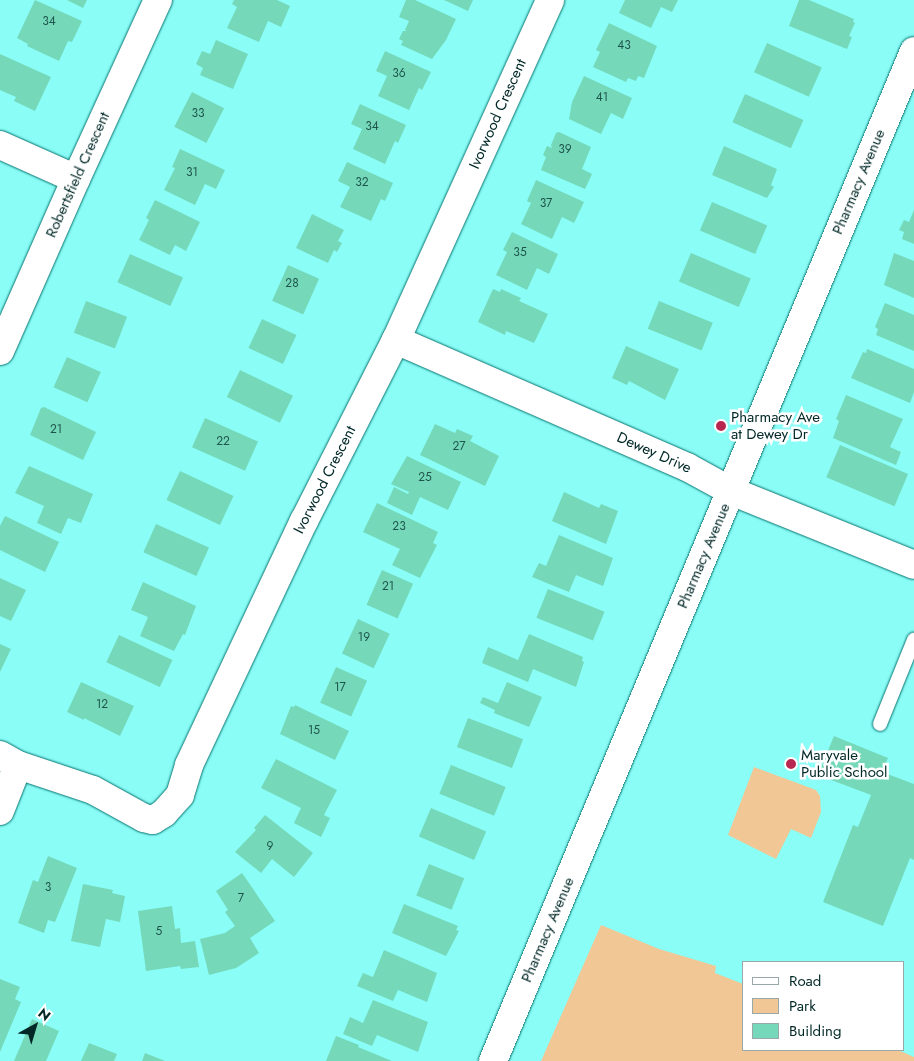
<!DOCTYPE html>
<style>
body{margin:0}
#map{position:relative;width:914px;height:1061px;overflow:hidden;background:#8afdf7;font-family:Jost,sans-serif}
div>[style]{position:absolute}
.green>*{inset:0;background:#f1c796}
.building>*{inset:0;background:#75d9b9;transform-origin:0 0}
.roads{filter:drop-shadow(0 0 1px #08736f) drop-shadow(0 0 1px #08736f)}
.lane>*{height:14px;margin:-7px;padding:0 7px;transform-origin:7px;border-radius:7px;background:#fff}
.street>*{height:28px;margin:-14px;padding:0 14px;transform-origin:14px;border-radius:14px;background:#fff}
.secondary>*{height:28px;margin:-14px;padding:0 14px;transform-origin:14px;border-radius:14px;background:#fff}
.dots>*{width:14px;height:14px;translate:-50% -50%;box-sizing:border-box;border:2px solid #fff;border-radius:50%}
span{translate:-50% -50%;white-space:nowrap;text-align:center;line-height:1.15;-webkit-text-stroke:5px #fff;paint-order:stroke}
.number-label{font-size:12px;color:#1e544c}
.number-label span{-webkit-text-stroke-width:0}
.street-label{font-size:15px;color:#012827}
.poi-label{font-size:15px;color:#012827}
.left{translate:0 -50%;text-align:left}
.legend{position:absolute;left:742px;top:961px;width:162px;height:90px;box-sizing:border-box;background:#fff;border:1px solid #99a9a9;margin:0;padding:6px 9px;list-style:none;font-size:15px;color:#012827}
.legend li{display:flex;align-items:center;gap:10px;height:25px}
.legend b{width:25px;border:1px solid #99a9a9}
.north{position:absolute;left:10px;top:1001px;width:50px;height:50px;-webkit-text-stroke:4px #fff;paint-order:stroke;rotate:39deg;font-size:14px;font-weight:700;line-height:20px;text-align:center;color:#012827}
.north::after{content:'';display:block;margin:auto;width:18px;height:22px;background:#012827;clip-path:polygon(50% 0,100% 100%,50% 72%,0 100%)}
</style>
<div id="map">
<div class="green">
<i style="clip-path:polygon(754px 767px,816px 790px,820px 796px,821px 812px,811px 838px,791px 829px,776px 859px,728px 835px)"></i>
<i style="clip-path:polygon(601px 925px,659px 949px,716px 966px,715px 973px,743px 984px,743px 1050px,898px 1050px,914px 1057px,914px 1061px,541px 1061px)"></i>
</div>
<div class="building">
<i style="clip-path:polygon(35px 0,82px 21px,72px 42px,68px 41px,59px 61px,27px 46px,28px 44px,17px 38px)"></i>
<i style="clip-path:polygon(67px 0,87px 0,83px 8px)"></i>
<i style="clip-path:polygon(234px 0,277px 0,290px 6px,281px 27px,268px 21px,259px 42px,227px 28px,237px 7px,232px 4px)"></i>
<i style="clip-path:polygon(406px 0,415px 0,456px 19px,446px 40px,432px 59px,401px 45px,403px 41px,399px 39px,403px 31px,407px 31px,405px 30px,409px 21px,399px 17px)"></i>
<i style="clip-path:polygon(444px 0,473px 0,468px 11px)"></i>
<i style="clip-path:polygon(625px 0,678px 0,672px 12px,661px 7px,651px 28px,619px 13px)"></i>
<i style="clip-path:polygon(799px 0,809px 0,854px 19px,853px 22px,855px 23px,849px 36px,852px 37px,847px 49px,789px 26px)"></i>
<i style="clip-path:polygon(609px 23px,657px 46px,644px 78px,638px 76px,636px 81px,628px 78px,626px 82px,593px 67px,600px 52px,596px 50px)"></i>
<i style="clip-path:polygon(216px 40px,248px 54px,233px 89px,200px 75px,203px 68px,196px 64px,202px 51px,210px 54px)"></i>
<i style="left:767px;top:43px;width:60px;height:32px;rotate:24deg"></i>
<i style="clip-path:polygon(385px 51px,431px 72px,422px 90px,419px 88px,409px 110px,378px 96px,387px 76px,376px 71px)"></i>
<i style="clip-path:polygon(0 54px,51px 77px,35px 111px,14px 101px,16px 97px,0 90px)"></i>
<i style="clip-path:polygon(584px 76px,632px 98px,623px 119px,611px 113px,601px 134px,569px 119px,572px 102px)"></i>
<i style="left:192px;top:92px;width:36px;height:39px;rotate:27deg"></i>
<i style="left:745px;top:94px;width:64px;height:31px;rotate:24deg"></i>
<i style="clip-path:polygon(360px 104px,406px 125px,398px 143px,395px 141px,385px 164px,353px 149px,362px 129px,351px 124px)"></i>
<i style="clip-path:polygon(559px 132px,591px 147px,582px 169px,592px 174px,585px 189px,541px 170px,546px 157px,543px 155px,547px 146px,552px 148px,551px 145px,556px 133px)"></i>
<i style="clip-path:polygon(724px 146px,777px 169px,771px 185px,774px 187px,767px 198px,712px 175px)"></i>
<i style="clip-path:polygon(180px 149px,225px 170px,216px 189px,205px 184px,195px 205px,164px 190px,175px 168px,172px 167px)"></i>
<i style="clip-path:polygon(347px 162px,393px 183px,385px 201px,381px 199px,371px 221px,340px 207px,350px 187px,338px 181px)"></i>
<i style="clip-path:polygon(536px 180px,584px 202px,574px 223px,562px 217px,552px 239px,521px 224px,531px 203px,527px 201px)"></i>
<i style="clip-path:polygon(155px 200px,200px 222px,186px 251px,175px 245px,170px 255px,139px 240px,149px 220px,146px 218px)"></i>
<i style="left:712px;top:202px;width:60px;height:31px;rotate:23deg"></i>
<i style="clip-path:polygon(914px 210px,914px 244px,902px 239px,904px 232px,899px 230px,904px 220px,909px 222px)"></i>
<i style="clip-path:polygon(312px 214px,344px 230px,338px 241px,342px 243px,337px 252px,334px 250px,328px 263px,296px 248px)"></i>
<i style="clip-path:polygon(512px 232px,558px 254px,549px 274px,537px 268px,527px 290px,496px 275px,507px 252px,503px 250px)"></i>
<i style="left:691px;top:253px;width:65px;height:31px;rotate:23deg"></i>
<i style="clip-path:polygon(894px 253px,914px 261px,914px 298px,884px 285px)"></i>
<i style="left:130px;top:254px;width:58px;height:31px;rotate:24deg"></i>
<i style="left:288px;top:265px;width:34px;height:39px;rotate:24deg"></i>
<i style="clip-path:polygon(493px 289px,500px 292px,501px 289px,521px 298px,519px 301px,548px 314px,534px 343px,506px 331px,505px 335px,478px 322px)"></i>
<i style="left:86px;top:301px;width:44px;height:34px;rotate:21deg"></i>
<i style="left:659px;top:301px;width:58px;height:30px;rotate:22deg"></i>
<i style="clip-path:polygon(885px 303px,914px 315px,914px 351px,876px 335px,878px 329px,875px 327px)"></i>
<i style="left:262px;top:319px;width:38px;height:32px;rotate:25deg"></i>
<i style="clip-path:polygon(626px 346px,679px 369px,665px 400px,629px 381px,627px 385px,612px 378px)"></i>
<i style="clip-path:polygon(867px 349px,914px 369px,914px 392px,910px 403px,851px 378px,863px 352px,866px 353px)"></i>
<i style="left:67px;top:357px;width:37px;height:33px;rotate:24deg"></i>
<i style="left:240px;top:370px;width:59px;height:30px;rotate:26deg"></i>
<i style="clip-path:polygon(846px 395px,903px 419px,890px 447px,901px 452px,896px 465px,833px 438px,839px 421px,836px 419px)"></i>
<i style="clip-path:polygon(44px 407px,96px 432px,83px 460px,30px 435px,41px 408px)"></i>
<i style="left:205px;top:418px;width:58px;height:32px;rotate:24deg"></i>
<i style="clip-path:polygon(435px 424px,455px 433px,457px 429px,473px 436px,470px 441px,499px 456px,485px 486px,420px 455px)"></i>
<i style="left:840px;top:445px;width:74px;height:35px;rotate:23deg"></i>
<i style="clip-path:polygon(407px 456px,461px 482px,448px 510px,420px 497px,412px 515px,387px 503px,394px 487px,408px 494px,409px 492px,391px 484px)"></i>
<i style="clip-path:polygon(29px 466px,93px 494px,81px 523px,68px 518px,61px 534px,37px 523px,44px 506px,15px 493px)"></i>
<i style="left:180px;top:471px;width:59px;height:32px;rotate:25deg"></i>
<i style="clip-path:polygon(564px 492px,599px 508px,601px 504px,618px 511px,606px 544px,552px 521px)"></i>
<i style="clip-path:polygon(377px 503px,438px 532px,433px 543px,437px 545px,420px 578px,392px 565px,400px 549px,363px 532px)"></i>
<i style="clip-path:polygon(5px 516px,59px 542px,45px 572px,0 550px,0 526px)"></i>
<i style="left:156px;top:524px;width:58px;height:31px;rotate:24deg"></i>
<i style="clip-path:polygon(559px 535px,613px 558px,603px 586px,576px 575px,569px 592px,532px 577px,539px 563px,546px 566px)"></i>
<i style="left:382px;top:570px;width:34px;height:38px;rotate:24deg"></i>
<i style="clip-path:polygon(0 578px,26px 590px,11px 621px,0 616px)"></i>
<i style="clip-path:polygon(143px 582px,196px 606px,185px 635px,183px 634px,174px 651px,140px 636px,148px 617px,131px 610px)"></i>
<i style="left:548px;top:589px;width:61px;height:31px;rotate:22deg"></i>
<i style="left:358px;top:619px;width:35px;height:38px;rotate:25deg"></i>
<i style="clip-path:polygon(529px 634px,583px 657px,582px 661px,584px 662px,576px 687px,533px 669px,528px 682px,482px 663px,488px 647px,518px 660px)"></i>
<i style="left:119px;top:635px;width:59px;height:30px;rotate:25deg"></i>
<i style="clip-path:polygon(0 644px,11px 649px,0 672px)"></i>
<i style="left:336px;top:667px;width:34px;height:39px;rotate:24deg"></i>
<i style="clip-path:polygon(81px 682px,134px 706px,120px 736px,84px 718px,84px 720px,67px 712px)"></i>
<i style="clip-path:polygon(507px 682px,542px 697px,529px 727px,494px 713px,495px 710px,480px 703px,483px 697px,498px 703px)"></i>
<i style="clip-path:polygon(295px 705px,349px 731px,335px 760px,280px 734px,291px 706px,294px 707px)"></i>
<i style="left:468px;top:718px;width:59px;height:31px;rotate:21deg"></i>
<i style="clip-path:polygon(834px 736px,888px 758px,882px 772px,914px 784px,914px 860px,910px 858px,883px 926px,823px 902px,853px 825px,858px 827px,871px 795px,818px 775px)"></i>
<i style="clip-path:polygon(276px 759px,337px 790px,324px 815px,330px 818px,321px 837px,294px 823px,301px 808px,261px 788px)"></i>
<i style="left:451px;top:765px;width:59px;height:31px;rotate:22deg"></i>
<i style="left:431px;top:808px;width:60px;height:31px;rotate:23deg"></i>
<i style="clip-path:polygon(265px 815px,313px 853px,294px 877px,272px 859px,261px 873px,235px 852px,256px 830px,254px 828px)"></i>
<i style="clip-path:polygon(48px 856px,77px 868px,55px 922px,48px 920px,44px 933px,18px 923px,33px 880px,38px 882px)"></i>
<i style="left:429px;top:864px;width:38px;height:34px;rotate:22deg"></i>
<i style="clip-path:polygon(242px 873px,275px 921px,250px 938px,259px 953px,236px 968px,209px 975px,200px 939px,225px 933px,235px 926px,225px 912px,228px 910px,216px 891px)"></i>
<i style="clip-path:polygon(83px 884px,113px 890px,112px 893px,125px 896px,120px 922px,106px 919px,100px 947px,71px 941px)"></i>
<i style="clip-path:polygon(404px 904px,458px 926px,456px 930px,459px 931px,446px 956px,392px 933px)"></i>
<i style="clip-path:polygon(172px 906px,175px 929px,180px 928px,181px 943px,195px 941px,199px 967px,181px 969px,180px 966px,146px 971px,138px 911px)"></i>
<i style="clip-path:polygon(384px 950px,437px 973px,427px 1002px,398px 990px,393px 1001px,357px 986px,363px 973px,373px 977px)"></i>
<i style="clip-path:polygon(0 979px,20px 987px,15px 999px,21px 1002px,0 1052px)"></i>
<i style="clip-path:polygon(373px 1000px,428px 1022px,418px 1052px,377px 1035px,372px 1046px,343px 1034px,350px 1017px,363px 1023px)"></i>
<i style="clip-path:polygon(32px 1019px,59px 1031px,46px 1061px,14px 1061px)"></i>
<i style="clip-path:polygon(336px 1036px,359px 1045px,358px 1047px,392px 1061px,326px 1061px)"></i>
<i style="clip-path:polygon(89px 1043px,117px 1054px,114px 1061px,81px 1061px)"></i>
<i style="clip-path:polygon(145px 1053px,165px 1061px,142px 1061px)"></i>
</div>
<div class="roads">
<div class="lane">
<i style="left:880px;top:724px;width:91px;rotate:-68deg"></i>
</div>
<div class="street">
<i style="left:0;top:145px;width:83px;rotate:24.1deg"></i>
<i style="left:396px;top:340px;width:318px;rotate:23.6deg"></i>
<i style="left:687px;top:467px;width:50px;rotate:28.6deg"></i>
<i style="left:0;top:351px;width:188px;rotate:-66.2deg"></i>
<i style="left:76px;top:179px;width:197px;rotate:-65.4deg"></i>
<i style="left:0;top:755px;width:21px;rotate:29deg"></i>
<i style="left:18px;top:765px;width:79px;rotate:18.4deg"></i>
<i style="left:93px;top:790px;width:58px;rotate:28.8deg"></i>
<i style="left:144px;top:818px;width:9px;rotate:13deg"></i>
<i style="left:153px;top:820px;width:13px;rotate:-32deg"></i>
<i style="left:164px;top:813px;width:24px;rotate:-48deg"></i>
<i style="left:180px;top:795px;width:31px;rotate:-73deg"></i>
<i style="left:189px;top:765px;width:270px;rotate:-64.8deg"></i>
<i style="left:304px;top:521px;width:203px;rotate:-63.1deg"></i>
<i style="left:396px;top:340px;width:373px;rotate:-65.6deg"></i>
<i style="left:0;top:811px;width:49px;rotate:-68.6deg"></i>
</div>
<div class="secondary">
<i style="left:731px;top:491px;width:197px;rotate:22deg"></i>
<i style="left:493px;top:1061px;width:1094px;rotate:-67.37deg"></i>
</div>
</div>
<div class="dots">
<i style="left:721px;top:426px;background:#b8274f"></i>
<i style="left:791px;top:764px;background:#b8274f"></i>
</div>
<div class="number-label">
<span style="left:49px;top:22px">34</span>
<span style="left:624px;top:46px">43</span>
<span style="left:399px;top:74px">36</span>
<span style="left:602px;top:98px">41</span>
<span style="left:198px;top:114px">33</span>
<span style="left:372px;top:127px">34</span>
<span style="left:565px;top:150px">39</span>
<span style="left:192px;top:173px">31</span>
<span style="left:362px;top:183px">32</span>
<span style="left:546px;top:204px">37</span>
<span style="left:520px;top:253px">35</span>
<span style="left:292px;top:284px">28</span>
<span style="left:56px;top:430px">21</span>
<span style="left:223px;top:442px">22</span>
<span style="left:459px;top:447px">27</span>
<span style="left:425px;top:478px">25</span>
<span style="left:399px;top:527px">23</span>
<span style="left:388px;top:587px">21</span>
<span style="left:364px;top:638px">19</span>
<span style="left:340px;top:688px">17</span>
<span style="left:102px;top:705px">12</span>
<span style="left:314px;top:731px">15</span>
<span style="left:270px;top:847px">9</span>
<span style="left:48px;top:888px">3</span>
<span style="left:241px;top:899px">7</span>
<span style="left:159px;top:932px">5</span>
</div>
<div class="street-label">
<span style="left:498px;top:114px;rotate:-66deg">Ivorwood Crescent</span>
<span style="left:78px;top:175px;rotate:-66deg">Robertsfield Crescent</span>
<span style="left:859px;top:182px;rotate:-67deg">Pharmacy Avenue</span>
<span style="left:654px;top:453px;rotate:24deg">Dewey Drive</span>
<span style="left:325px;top:480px;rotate:-63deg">Ivorwood Crescent</span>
<span style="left:704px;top:556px;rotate:-67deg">Pharmacy Avenue</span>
<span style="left:548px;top:930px;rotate:-67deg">Pharmacy Avenue</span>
</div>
<div class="poi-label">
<span class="left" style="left:731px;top:426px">Pharmacy Ave<br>at Dewey Dr</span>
<span class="left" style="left:801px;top:764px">Maryvale<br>Public School</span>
</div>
<ul class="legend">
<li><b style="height:6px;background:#fff"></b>Road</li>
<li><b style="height:14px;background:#f1c796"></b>Park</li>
<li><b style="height:14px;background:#75d9b9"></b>Building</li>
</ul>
<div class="north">N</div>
</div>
